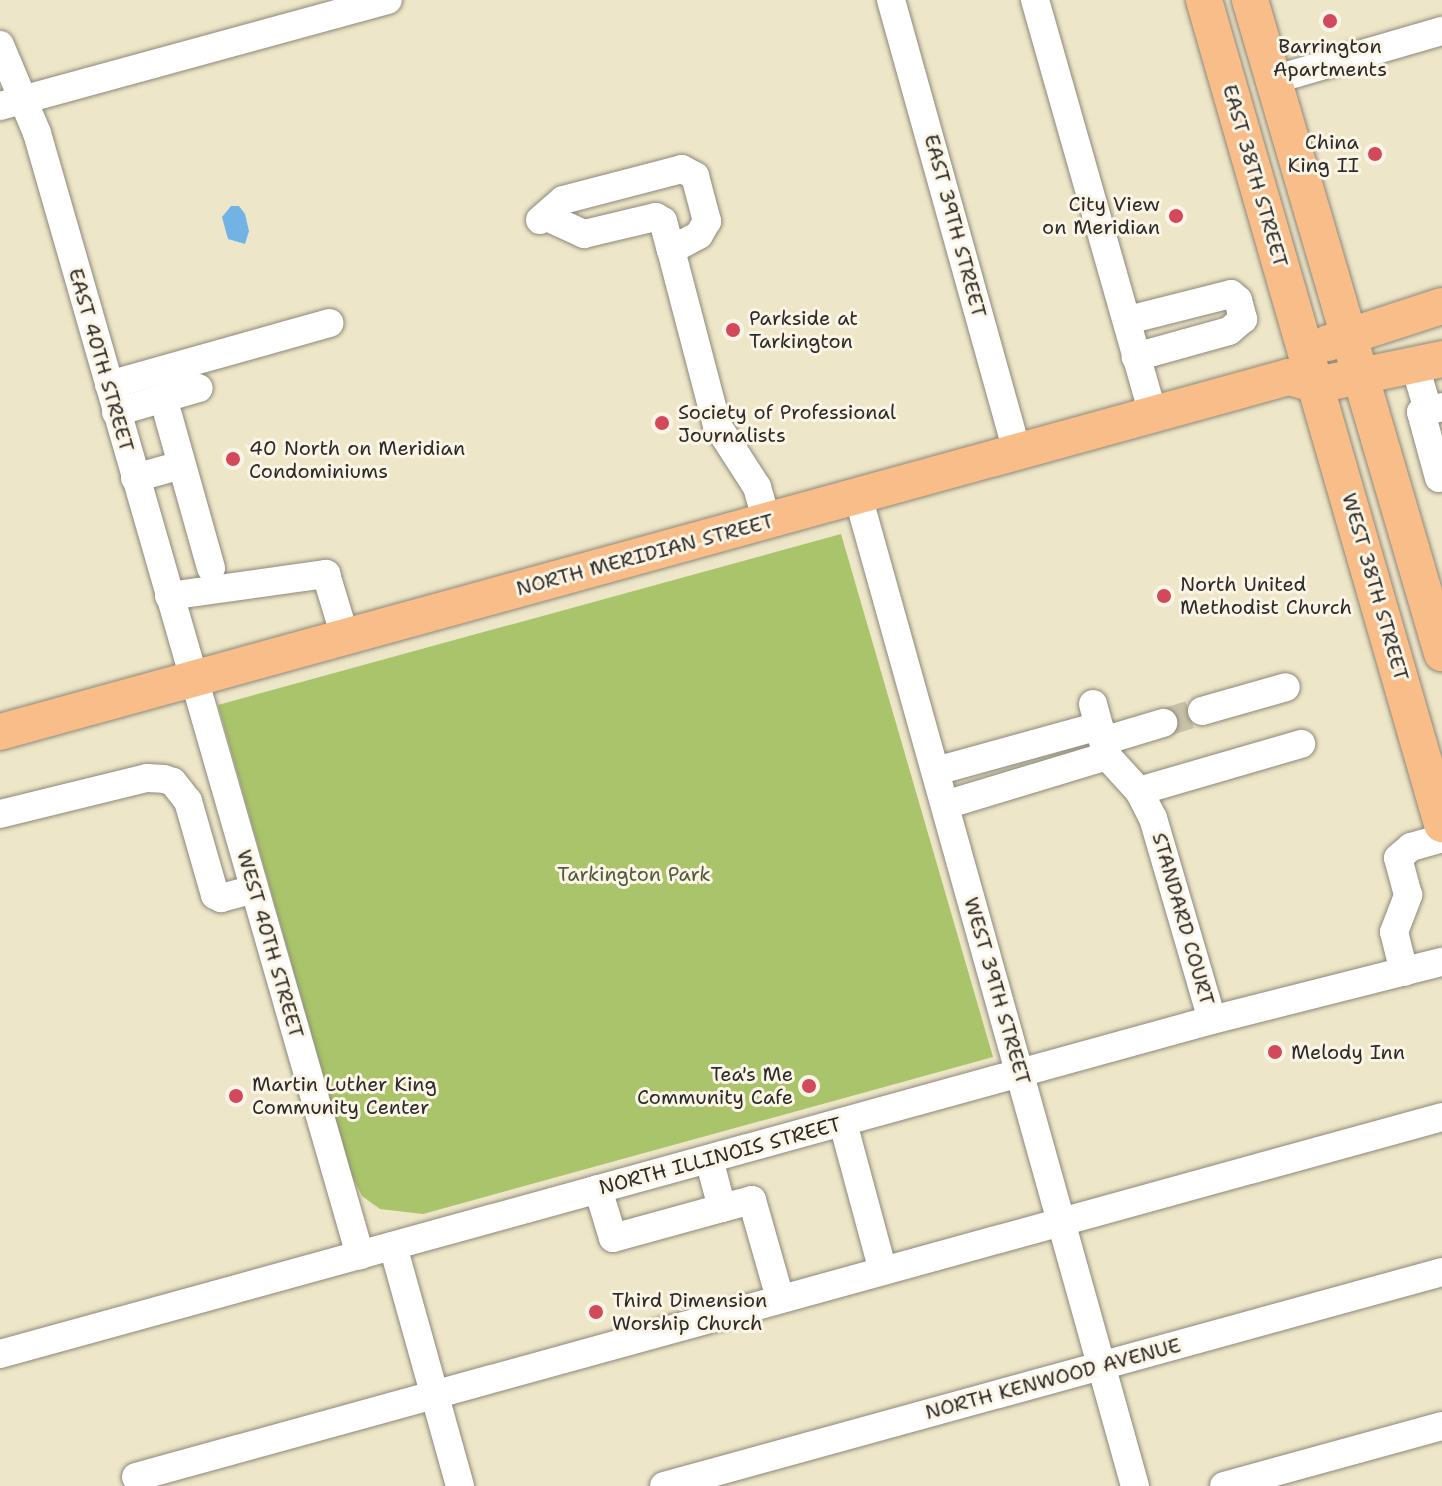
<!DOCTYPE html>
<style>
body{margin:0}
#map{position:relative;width:1442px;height:1486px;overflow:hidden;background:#eee6c8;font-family:"Shantell Sans",sans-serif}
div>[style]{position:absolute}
.green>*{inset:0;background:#a9c46a}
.water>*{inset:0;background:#72b3e6}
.minor-tunnel>*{height:28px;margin-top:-14px;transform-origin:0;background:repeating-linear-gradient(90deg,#c7c1a9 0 28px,transparent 0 42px)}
.roads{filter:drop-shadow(0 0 2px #8c887a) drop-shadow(0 0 2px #8c887a)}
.minor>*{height:28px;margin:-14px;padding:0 14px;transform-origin:14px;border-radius:14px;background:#fff}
.major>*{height:36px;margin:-18px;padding:0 18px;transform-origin:18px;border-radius:18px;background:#f8bd89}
.dots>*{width:22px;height:22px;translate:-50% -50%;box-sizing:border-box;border:4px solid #fcf5e5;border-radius:50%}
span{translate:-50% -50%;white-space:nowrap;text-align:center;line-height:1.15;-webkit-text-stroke:6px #fcf5e5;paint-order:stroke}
.poi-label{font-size:20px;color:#2b2b2b}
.right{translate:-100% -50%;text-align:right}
.left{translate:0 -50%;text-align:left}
.street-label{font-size:20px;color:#2b2b2b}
.park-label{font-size:20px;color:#51593e}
</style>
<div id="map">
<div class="green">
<i style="clip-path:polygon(841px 534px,993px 1057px,423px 1214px,380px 1209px,362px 1196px,352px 1176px,218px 705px)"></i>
</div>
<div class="water">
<i style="clip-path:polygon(231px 206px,239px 206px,245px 214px,249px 231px,245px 244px,228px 239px,222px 217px)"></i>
</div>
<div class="minor-tunnel">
<i style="left:1163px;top:723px;width:41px;rotate:-17.1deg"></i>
</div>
<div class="roads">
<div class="minor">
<i style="left:891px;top:0;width:469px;rotate:74.4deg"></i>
<i style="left:1035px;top:0;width:431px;rotate:74.1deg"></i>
<i style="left:0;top:45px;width:95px;rotate:67.2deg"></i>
<i style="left:37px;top:133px;width:1168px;rotate:73.94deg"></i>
<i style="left:1273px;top:80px;width:176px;rotate:-16.2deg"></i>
<i style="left:0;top:106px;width:402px;rotate:-15.3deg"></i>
<i style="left:547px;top:217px;width:41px;rotate:24.7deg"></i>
<i style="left:584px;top:234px;width:74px;rotate:-13.3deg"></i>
<i style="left:656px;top:217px;width:8px;rotate:30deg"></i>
<i style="left:663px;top:221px;width:30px;rotate:75deg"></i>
<i style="left:540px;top:220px;width:30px;rotate:-41deg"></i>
<i style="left:563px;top:200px;width:123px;rotate:-14.6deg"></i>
<i style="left:682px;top:169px;width:15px;rotate:28deg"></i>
<i style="left:695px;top:176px;width:47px;rotate:75.1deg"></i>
<i style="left:707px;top:221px;width:16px;rotate:120deg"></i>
<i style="left:699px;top:235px;width:32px;rotate:152deg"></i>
<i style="left:671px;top:250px;width:181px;rotate:75.3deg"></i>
<i style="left:717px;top:425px;width:74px;rotate:57.2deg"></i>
<i style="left:757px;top:487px;width:35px;rotate:74deg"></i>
<i style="left:1136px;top:318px;width:98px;rotate:-14.2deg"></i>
<i style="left:1231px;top:294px;width:9px;rotate:41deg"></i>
<i style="left:1238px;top:300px;width:20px;rotate:75deg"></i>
<i style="left:1243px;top:319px;width:18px;rotate:139deg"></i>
<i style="left:1229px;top:331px;width:97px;rotate:164.4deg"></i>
<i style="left:1415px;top:366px;width:46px;rotate:73.5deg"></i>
<i style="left:109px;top:385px;width:229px;rotate:-15.7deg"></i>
<i style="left:116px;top:412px;width:86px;rotate:-16.1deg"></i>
<i style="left:168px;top:415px;width:159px;rotate:74.3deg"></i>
<i style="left:135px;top:478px;width:48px;rotate:-15.8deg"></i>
<i style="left:1439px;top:478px;width:68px;rotate:-105.3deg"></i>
<i style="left:1421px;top:412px;width:22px;rotate:-13deg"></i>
<i style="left:858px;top:496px;width:1028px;rotate:74.37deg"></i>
<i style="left:169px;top:596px;width:159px;rotate:-8deg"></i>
<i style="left:326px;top:574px;width:66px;rotate:73.2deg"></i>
<i style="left:1093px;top:704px;width:54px;rotate:74.9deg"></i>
<i style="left:1107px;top:756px;width:47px;rotate:47.6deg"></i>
<i style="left:1139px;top:791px;width:30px;rotate:63deg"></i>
<i style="left:1153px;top:818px;width:210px;rotate:73.7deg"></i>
<i style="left:1202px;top:711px;width:87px;rotate:-15.9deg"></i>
<i style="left:1103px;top:741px;width:63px;rotate:-16.7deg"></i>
<i style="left:936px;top:771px;width:169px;rotate:-15.4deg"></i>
<i style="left:1139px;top:791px;width:169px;rotate:-16.2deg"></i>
<i style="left:945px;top:805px;width:169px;rotate:-16.8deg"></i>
<i style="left:0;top:814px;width:151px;rotate:-13.8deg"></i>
<i style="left:147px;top:778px;width:17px;rotate:3deg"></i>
<i style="left:164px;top:779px;width:9px;rotate:18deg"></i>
<i style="left:173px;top:782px;width:24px;rotate:52deg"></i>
<i style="left:188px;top:801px;width:98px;rotate:74deg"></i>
<i style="left:215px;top:895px;width:7px;rotate:27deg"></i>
<i style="left:221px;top:898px;width:34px;rotate:-15deg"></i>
<i style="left:1404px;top:972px;width:41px;rotate:-104deg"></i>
<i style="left:1394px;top:932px;width:40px;rotate:-69deg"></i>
<i style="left:1408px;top:895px;width:38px;rotate:-105deg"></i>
<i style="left:1398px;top:858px;width:17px;rotate:-40deg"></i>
<i style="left:1411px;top:847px;width:32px;rotate:-16deg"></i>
<i style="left:843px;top:1123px;width:153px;rotate:74.9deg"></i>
<i style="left:598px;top:1189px;width:51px;rotate:73deg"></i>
<i style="left:613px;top:1238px;width:113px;rotate:-15.4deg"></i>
<i style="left:722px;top:1208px;width:51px;rotate:-104.9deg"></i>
<i style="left:722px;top:1208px;width:31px;rotate:-15deg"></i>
<i style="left:752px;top:1200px;width:91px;rotate:74.1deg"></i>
<i style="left:393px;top:1246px;width:249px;rotate:74.4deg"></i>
<i style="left:0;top:1354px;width:1257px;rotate:-15.41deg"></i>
<i style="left:1212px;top:1020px;width:237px;rotate:-14.2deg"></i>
<i style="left:136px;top:1477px;width:1355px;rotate:-15.41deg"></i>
<i style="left:664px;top:1486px;width:807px;rotate:-15.38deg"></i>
<i style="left:1224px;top:1486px;width:226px;rotate:-15.4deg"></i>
</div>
<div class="major">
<i style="left:1204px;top:0;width:858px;rotate:73.89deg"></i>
<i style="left:1250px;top:0;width:681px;rotate:73.62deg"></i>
<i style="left:1328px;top:343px;width:120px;rotate:-18deg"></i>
<i style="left:0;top:732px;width:1337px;rotate:-15.4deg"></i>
<i style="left:1289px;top:377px;width:29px;rotate:16deg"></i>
<i style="left:1317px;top:385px;width:128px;rotate:-11.7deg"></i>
</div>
</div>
<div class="dots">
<i style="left:1330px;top:21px;background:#d1495b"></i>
<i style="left:1375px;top:154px;background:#d1495b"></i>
<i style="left:1176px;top:216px;background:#d1495b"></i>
<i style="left:733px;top:330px;background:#d1495b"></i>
<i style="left:662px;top:423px;background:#d1495b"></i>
<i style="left:233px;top:459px;background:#d1495b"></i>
<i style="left:1164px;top:596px;background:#d1495b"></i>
<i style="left:1275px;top:1052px;background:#d1495b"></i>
<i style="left:809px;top:1086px;background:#d1495b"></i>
<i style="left:236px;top:1096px;background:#d1495b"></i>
<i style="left:596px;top:1312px;background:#d1495b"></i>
</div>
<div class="poi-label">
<span style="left:1330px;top:58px">Barrington<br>Apartments</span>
<span class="right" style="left:1359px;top:154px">China<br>King II</span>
<span class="right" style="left:1160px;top:216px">City View<br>on Meridian</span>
<span class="left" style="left:749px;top:330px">Parkside at<br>Tarkington</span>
<span class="left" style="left:678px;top:424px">Society of Professional<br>Journalists</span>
<span class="left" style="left:249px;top:460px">40 North on Meridian<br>Condominiums</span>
<span class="left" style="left:1180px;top:596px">North United<br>Methodist Church</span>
<span class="left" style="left:1291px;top:1052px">Melody Inn</span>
<span class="right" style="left:793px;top:1086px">Tea's Me<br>Community Cafe</span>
<span class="left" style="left:252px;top:1096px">Martin Luther King<br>Community Center</span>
<span class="left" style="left:612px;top:1312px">Third Dimension<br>Worship Church</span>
</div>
<div class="street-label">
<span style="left:1255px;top:176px;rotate:74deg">EAST 38TH STREET</span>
<span style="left:955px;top:226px;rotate:75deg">EAST 39TH STREET</span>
<span style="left:101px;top:360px;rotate:74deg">EAST 40TH STREET</span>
<span style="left:645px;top:555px;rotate:-15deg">NORTH MERIDIAN STREET</span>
<span style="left:1375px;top:587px;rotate:74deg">WEST 38TH STREET</span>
<span style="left:1183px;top:919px;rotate:74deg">STANDARD COURT</span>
<span style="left:270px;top:944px;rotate:74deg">WEST 40TH STREET</span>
<span style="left:997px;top:991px;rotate:74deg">WEST 39TH STREET</span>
<span style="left:720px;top:1156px;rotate:-15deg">NORTH ILLINOIS STREET</span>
<span style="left:1053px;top:1379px;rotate:-15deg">NORTH KENWOOD AVENUE</span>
</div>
<div class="park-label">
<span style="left:634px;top:874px">Tarkington Park</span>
</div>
</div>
